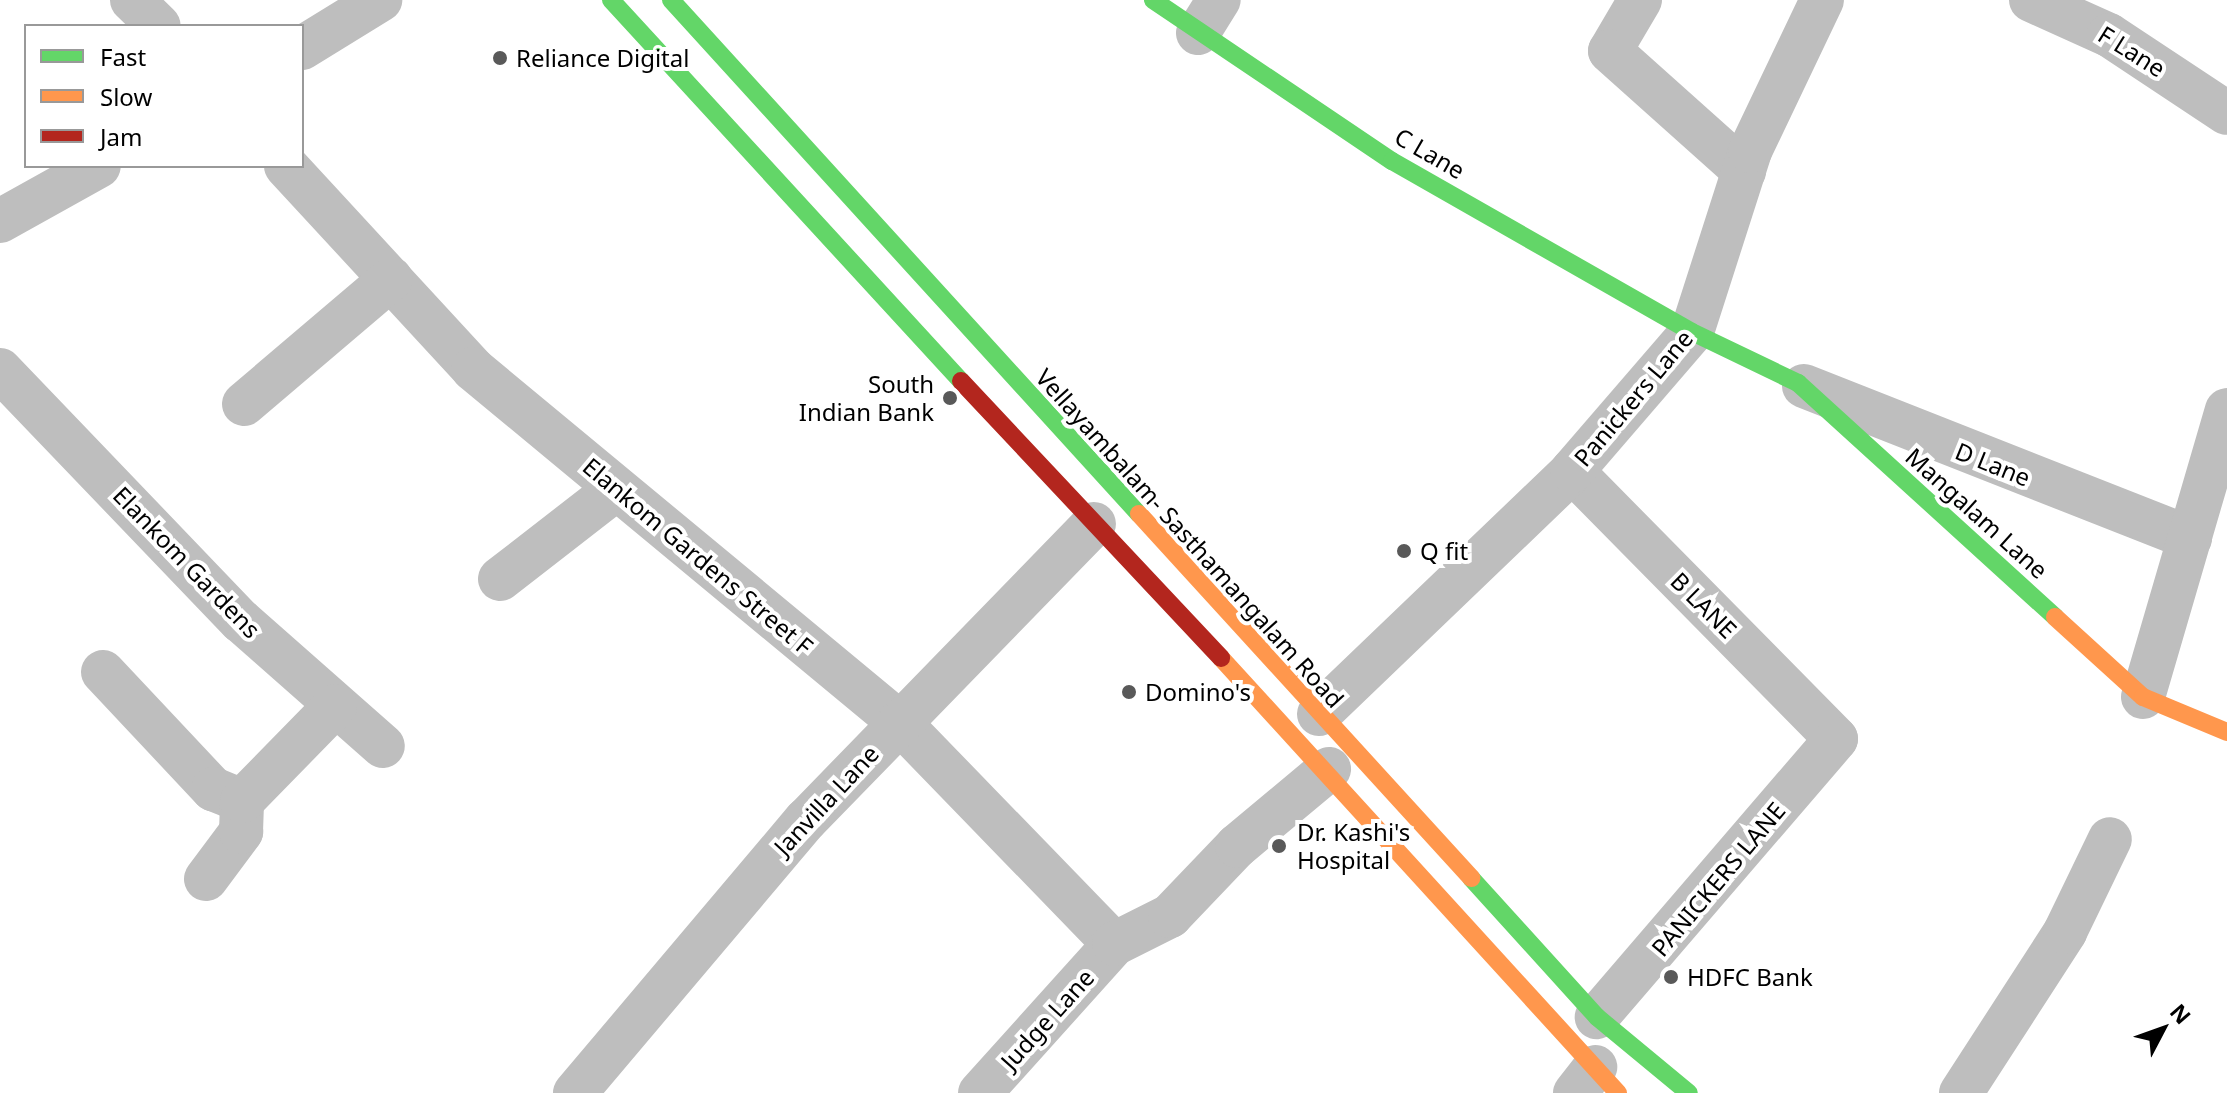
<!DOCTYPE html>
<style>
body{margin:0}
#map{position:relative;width:2227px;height:1093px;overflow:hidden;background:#fff;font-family:"Noto Sans",sans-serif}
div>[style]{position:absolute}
.street>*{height:44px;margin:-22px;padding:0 22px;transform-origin:22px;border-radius:22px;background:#bebebe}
.fast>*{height:18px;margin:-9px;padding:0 9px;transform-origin:9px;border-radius:9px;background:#63d668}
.slow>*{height:18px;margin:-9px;padding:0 9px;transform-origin:9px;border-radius:9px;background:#ff974d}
.jam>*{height:18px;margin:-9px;padding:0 9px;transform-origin:9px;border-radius:9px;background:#b3261e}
.dots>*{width:22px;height:22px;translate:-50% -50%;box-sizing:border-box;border:4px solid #fff;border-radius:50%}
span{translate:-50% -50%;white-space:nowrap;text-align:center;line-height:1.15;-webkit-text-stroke:8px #fff;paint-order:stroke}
.street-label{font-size:24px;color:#000}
.poi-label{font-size:24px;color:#000}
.left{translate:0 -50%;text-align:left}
.right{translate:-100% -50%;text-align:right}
.legend{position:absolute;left:24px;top:24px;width:280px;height:144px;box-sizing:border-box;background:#fff;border:2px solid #999;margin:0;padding:10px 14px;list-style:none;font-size:24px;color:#000}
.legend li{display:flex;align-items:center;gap:16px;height:40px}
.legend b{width:40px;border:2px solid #999}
.north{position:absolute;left:2123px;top:989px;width:80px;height:80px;-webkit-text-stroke:6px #fff;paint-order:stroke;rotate:49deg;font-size:22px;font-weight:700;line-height:32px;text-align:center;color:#000}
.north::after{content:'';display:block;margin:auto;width:28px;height:36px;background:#000;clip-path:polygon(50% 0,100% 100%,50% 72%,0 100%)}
</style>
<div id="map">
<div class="street">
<i style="left:132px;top:0;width:37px;rotate:44deg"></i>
<i style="left:1640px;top:0;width:59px;rotate:120.5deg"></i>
<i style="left:1610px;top:51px;width:180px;rotate:41.8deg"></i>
<i style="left:2031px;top:0;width:85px;rotate:24.2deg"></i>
<i style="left:2109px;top:35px;width:141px;rotate:33.5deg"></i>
<i style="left:1198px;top:33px;width:39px;rotate:-58deg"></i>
<i style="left:302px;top:48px;width:92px;rotate:-31.6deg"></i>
<i style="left:286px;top:166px;width:276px;rotate:47.3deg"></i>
<i style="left:473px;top:369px;width:553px;rotate:39.65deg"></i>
<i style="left:899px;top:722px;width:309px;rotate:45.9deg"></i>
<i style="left:0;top:221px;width:113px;rotate:-29.1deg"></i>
<i style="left:0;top:370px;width:348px;rotate:46.2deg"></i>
<i style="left:241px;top:621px;width:189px;rotate:41.4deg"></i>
<i style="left:1804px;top:386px;width:415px;rotate:21.5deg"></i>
<i style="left:244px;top:404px;width:193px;rotate:-40.4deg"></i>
<i style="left:1572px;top:471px;width:376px;rotate:45.4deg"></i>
<i style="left:1836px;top:739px;width:367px;rotate:130.7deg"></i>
<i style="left:500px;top:579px;width:147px;rotate:-37.8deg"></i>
<i style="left:103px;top:672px;width:161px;rotate:46.8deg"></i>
<i style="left:213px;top:789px;width:31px;rotate:22deg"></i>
<i style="left:2143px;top:697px;width:299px;rotate:-73.7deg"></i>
<i style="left:1319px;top:714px;width:351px;rotate:-43.8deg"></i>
<i style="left:1572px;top:471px;width:184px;rotate:-49.2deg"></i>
<i style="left:1692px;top:332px;width:190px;rotate:-72.2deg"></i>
<i style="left:1750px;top:151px;width:167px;rotate:-64.5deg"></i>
<i style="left:206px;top:879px;width:59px;rotate:-53.3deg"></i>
<i style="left:241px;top:832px;width:31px;rotate:-88deg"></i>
<i style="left:242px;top:801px;width:133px;rotate:-45.6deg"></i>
<i style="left:575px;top:1093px;width:358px;rotate:-49.8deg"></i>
<i style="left:806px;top:820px;width:413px;rotate:-45.8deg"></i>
<i style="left:980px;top:1093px;width:200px;rotate:-48deg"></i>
<i style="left:1114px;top:944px;width:63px;rotate:-26.6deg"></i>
<i style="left:1170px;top:916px;width:97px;rotate:-46.3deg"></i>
<i style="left:1237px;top:846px;width:120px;rotate:-39.9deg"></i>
<i style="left:1575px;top:1093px;width:33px;rotate:-52deg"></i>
<i style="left:1961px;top:1093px;width:192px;rotate:-57.1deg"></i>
<i style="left:2065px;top:932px;width:103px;rotate:-64.2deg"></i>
</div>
<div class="fast">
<i style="left:611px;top:0;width:517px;rotate:47.43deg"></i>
<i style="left:671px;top:0;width:695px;rotate:47.68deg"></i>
<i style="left:1153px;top:0;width:288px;rotate:34deg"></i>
<i style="left:1392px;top:161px;width:345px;rotate:29.7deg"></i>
<i style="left:1692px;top:332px;width:118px;rotate:25.7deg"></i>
<i style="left:1798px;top:383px;width:348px;rotate:42.3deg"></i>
<i style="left:1471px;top:878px;width:188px;rotate:47.8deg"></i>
<i style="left:1597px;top:1017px;width:119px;rotate:39.6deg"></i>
</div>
<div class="slow">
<i style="left:1139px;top:514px;width:493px;rotate:47.6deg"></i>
<i style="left:2055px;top:617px;width:119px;rotate:42.3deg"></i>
<i style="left:2143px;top:697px;width:91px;rotate:22.6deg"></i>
<i style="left:1221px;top:658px;width:589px;rotate:47.62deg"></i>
</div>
<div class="jam">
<i style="left:961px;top:381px;width:380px;rotate:46.8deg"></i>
</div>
<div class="dots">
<i style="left:500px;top:58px;background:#595959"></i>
<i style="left:950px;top:398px;background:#595959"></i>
<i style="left:1404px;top:551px;background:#595959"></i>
<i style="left:1129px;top:692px;background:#595959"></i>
<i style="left:1279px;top:846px;background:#595959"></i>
<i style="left:1671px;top:977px;background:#595959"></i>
</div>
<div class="street-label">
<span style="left:2132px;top:51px;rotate:32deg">F Lane</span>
<span style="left:1430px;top:153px;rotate:30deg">C Lane</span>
<span style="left:1633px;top:398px;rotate:-50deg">Panickers Lane</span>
<span style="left:1993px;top:464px;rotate:22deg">D Lane</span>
<span style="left:1977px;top:513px;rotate:42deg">Mangalam Lane</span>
<span style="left:1190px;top:538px;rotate:48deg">Vellayambalam- Sasthamangalam Road</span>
<span style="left:698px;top:556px;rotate:40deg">Elankom Gardens Street F</span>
<span style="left:187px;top:562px;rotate:46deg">Elankom Gardens</span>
<span style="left:1704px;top:605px;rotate:45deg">B LANE</span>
<span style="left:826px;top:800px;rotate:-47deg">Janvilla Lane</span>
<span style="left:1718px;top:879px;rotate:-50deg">PANICKERS LANE</span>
<span style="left:1047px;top:1019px;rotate:-48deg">Judge Lane</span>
</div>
<div class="poi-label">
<span class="left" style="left:516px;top:58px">Reliance Digital</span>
<span class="right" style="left:934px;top:398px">South<br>Indian Bank</span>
<span class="left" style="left:1420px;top:551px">Q fit</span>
<span class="left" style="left:1145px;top:692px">Domino's</span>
<span class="left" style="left:1297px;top:846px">Dr. Kashi's<br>Hospital</span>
<span class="left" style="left:1687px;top:977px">HDFC Bank</span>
</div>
<ul class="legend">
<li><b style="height:10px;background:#63d668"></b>Fast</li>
<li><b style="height:10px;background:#ff974d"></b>Slow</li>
<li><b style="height:10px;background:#b3261e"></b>Jam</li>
</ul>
<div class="north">N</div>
</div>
